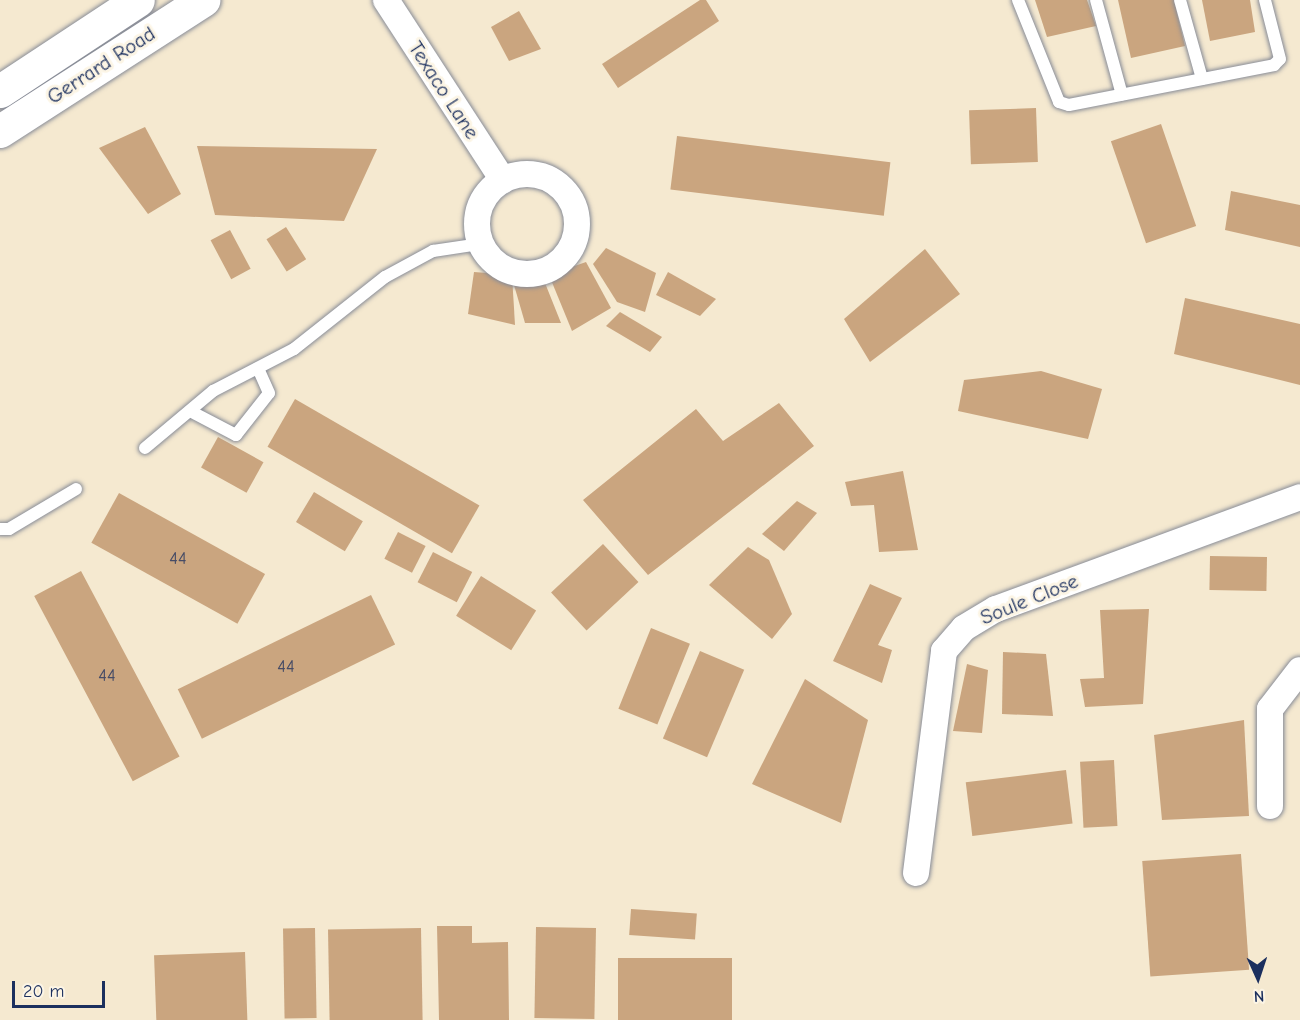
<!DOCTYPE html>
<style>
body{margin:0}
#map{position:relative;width:1300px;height:1020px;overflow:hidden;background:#f5e9d0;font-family:"Comic Neue",sans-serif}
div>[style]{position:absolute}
.building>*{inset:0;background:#caa57f;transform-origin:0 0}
.roads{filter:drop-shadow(0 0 2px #888c97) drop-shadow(0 0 2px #888c97)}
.lane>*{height:12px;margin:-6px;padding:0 6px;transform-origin:6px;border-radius:6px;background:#fff}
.street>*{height:26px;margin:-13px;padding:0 13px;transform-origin:13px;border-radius:13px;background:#fff}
.street>.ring{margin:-13px;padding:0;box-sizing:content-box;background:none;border:26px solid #fff;border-radius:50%}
.primary>*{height:33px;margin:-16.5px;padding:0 16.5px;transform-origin:16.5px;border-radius:16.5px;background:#fff}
span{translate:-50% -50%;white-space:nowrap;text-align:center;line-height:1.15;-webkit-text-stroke:6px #fcf5e5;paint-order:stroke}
.number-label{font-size:18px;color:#474c66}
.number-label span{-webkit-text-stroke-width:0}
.street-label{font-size:21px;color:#1b2f5e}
.north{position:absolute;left:1228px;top:948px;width:60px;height:60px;-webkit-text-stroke:4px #fcf5e5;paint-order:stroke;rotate:177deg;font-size:16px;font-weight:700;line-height:24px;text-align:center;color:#1b2f5e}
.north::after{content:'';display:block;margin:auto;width:21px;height:27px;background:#1b2f5e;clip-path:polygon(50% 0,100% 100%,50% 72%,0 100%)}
.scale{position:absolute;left:12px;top:981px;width:93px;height:27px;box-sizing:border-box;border:3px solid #1b2f5e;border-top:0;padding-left:8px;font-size:18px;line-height:21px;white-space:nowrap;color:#1b2f5e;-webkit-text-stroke:4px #fcf5e5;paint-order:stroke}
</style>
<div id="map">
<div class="building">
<i style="clip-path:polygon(700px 0,706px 0,719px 21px,618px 88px,602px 64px)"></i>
<i style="clip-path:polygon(1035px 0,1087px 0,1096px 26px,1047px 37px)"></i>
<i style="clip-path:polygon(1118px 0,1174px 0,1185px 46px,1131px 58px)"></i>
<i style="clip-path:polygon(1202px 0,1250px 0,1255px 32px,1210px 41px)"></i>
<i style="clip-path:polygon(519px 11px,541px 49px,509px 61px,491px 27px)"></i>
<i style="left:1036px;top:108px;width:54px;height:67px;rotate:88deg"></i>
<i style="left:1161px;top:124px;width:108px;height:53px;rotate:71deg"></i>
<i style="clip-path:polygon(145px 127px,181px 194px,148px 214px,99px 148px)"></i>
<i style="left:677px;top:136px;width:215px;height:54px;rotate:7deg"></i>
<i style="clip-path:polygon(197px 146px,377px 149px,344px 221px,215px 215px)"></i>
<i style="clip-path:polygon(1231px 191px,1300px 205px,1300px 247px,1225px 230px)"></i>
<i style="left:286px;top:227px;width:38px;height:23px;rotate:58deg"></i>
<i style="left:230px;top:230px;width:44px;height:22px;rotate:62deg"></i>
<i style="clip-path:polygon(606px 248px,656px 273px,645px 312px,617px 302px,593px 264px)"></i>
<i style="clip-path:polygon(925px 249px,960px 294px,870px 362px,844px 319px)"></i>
<i style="clip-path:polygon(586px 262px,611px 308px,572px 331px,549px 275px)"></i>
<i style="clip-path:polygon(474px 272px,512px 275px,515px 325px,468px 314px)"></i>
<i style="clip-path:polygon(668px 272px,716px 299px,700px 316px,656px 295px)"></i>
<i style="clip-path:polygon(512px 278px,543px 278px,561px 323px,525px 323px)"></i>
<i style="clip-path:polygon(1185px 298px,1300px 324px,1300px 385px,1174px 354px)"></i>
<i style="clip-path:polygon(620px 312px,662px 337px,650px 352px,606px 326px)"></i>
<i style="clip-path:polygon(1041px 371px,1102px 389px,1088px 439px,958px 411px,964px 380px)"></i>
<i style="left:295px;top:399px;width:213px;height:55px;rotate:30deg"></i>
<i style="clip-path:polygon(779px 403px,814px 446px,648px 575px,583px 500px,696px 409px,723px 441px)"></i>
<i style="left:218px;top:437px;width:52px;height:35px;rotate:29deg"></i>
<i style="clip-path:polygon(903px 471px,918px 550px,879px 552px,874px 505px,851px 506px,845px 482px)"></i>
<i style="left:314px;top:492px;width:57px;height:35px;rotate:31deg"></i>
<i style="left:119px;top:493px;width:167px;height:57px;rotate:29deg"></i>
<i style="clip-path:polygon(797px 501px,817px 513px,784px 551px,762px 534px)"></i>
<i style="left:398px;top:532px;width:31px;height:30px;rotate:27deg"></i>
<i style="left:603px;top:544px;width:52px;height:71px;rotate:47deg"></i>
<i style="clip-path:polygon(748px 547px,769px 560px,792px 614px,772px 639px,709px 585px)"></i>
<i style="left:433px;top:552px;width:44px;height:34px;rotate:27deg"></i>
<i style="left:1210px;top:556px;width:57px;height:34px;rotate:1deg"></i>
<i style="left:81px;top:571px;width:210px;height:53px;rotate:62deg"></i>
<i style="left:481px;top:576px;width:65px;height:47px;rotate:32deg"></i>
<i style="clip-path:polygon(870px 584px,902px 598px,878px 645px,892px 650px,882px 683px,833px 661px)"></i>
<i style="left:371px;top:595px;width:55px;height:215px;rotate:64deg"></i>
<i style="clip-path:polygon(1149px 609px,1143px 704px,1085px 707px,1080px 679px,1104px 678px,1100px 610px)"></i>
<i style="left:651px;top:628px;width:42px;height:87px;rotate:22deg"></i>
<i style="left:700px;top:651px;width:48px;height:95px;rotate:23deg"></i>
<i style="clip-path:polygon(1003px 652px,1046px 654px,1053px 716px,1002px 714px)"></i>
<i style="clip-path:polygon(967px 664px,988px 670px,982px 733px,953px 731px)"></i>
<i style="clip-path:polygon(805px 679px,868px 720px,841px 823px,752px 784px)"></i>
<i style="clip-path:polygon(1244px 720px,1249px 816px,1162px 820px,1154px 735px)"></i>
<i style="left:1114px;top:760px;width:66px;height:34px;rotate:87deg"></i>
<i style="left:1066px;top:770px;width:54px;height:101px;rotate:83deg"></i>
<i style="left:1241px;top:854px;width:116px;height:99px;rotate:86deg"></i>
<i style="left:631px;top:909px;width:66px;height:26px;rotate:4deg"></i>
<i style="clip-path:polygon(437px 926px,472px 926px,472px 943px,508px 942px,509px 1020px,439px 1020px)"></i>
<i style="left:536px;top:927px;width:60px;height:91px;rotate:1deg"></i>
<i style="left:315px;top:928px;width:90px;height:32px;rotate:89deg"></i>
<i style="left:421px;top:928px;width:92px;height:93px;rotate:89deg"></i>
<i style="left:245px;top:952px;width:68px;height:91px;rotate:88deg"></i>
<i style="left:732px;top:958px;width:62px;height:114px;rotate:90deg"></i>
</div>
<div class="roads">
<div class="lane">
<i style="left:1018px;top:0;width:110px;rotate:68.1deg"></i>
<i style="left:1059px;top:102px;width:10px;rotate:17deg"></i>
<i style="left:1069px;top:105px;width:209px;rotate:-11deg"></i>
<i style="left:1274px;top:65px;width:8px;rotate:-45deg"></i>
<i style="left:1280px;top:59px;width:61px;rotate:-104.3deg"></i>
<i style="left:1096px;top:0;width:98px;rotate:74.7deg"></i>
<i style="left:1180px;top:0;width:82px;rotate:74.4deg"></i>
<i style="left:190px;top:411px;width:52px;rotate:27.6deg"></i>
<i style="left:236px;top:435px;width:53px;rotate:-51.8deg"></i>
<i style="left:269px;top:393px;width:27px;rotate:-114deg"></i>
<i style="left:145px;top:448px;width:89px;rotate:-40deg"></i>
<i style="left:213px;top:391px;width:91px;rotate:-27.4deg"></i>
<i style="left:294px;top:349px;width:116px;rotate:-38.4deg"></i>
<i style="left:385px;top:277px;width:55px;rotate:-28.4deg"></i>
<i style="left:433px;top:251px;width:48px;rotate:-8.5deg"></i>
<i style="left:0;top:529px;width:9px"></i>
<i style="left:9px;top:529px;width:78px;rotate:-30.8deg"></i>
</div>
<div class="street">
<i style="left:386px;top:0;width:215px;rotate:57deg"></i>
<i class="ring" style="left:477px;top:174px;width:74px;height:74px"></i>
<i style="left:1270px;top:806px;width:97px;rotate:-90deg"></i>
<i style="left:1270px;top:709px;width:49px;rotate:-52.4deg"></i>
<i style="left:916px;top:873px;width:224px;rotate:-82.8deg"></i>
<i style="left:944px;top:651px;width:30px;rotate:-49deg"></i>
<i style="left:964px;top:628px;width:37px;rotate:-31deg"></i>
<i style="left:996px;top:609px;width:324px;rotate:-20.2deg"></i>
</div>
<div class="primary">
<i style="left:0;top:91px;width:165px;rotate:-33.4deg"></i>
<i style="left:0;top:131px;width:242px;rotate:-32.8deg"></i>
</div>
</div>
<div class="number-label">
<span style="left:178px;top:559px">44</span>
<span style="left:286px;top:667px">44</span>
<span style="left:107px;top:676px">44</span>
</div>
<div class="street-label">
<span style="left:101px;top:65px;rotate:-33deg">Gerrard Road</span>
<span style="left:444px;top:90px;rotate:57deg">Texaco Lane</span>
<span style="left:1029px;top:599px;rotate:-22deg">Soule Close</span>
</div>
<div class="north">N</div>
<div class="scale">20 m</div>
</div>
